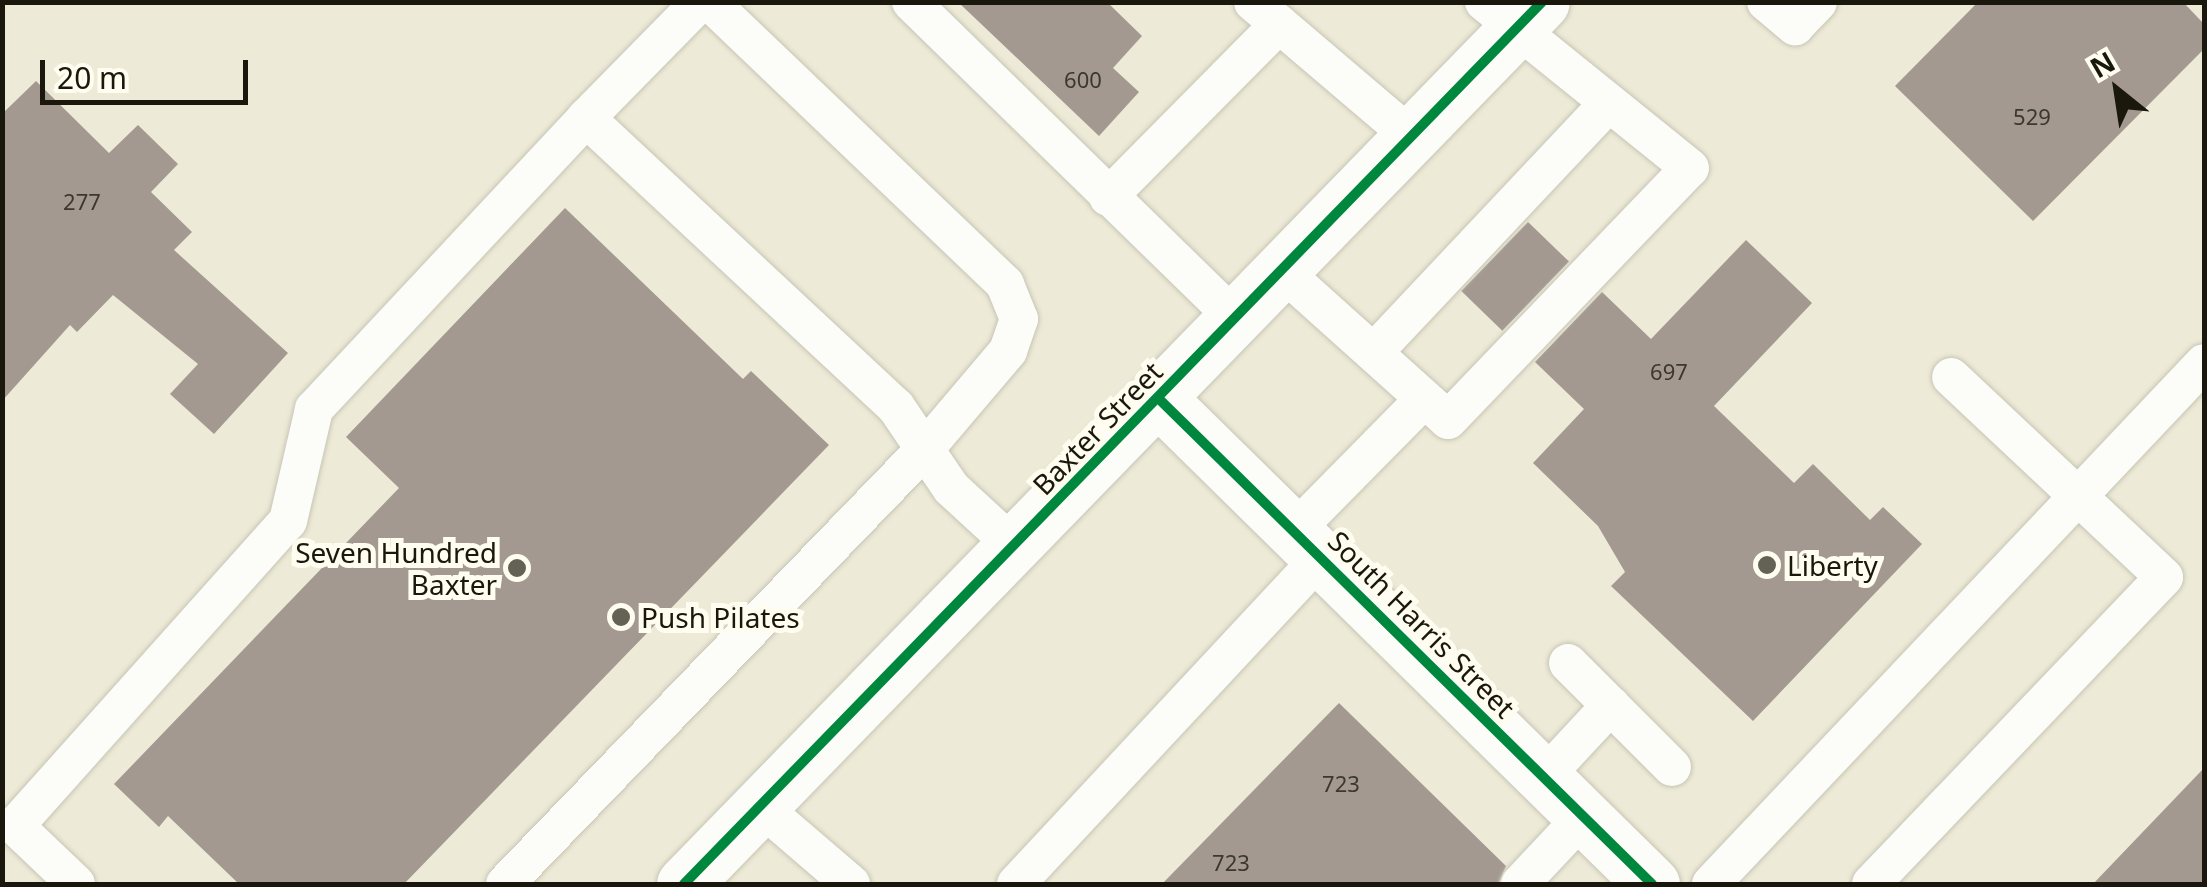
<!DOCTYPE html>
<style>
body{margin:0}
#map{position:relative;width:2207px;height:887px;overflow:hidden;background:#edead7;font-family:"Noto Sans",sans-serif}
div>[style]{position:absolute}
.building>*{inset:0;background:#a39991;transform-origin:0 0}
.roads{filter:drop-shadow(0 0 2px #c7c5b5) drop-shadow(0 0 2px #c7c5b5)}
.service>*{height:38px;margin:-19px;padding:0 19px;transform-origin:19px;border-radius:19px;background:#fcfcf9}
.minor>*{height:55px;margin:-27.5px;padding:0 27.5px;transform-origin:27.5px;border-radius:27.5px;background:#fcfcf9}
.secondary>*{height:55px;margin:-27.5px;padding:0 27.5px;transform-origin:27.5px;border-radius:27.5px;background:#fcfcf9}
.cycleway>*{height:10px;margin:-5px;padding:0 5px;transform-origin:5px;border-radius:5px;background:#00873e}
.dots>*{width:28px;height:28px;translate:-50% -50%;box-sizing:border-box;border:5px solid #fffdef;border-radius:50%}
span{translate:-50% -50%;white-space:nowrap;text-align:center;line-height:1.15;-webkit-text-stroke:10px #fffdef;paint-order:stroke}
.number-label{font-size:22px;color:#3c382d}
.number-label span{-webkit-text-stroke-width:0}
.street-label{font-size:28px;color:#1a180c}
.poi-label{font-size:28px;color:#1a180c}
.right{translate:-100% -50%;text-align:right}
.left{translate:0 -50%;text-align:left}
.frame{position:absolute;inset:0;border:5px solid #1a180c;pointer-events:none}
.north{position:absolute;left:2067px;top:40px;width:100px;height:100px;-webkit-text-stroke:8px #fffdef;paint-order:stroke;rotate:330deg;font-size:28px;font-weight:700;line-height:40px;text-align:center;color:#1a180c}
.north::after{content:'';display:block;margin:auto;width:35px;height:45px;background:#1a180c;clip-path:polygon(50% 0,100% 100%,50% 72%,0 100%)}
.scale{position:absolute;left:40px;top:60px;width:208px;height:45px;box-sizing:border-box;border:5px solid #1a180c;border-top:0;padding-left:12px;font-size:30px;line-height:35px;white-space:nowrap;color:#1a180c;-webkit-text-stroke:8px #fffdef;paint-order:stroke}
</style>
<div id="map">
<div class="building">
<i style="clip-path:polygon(958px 2px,1107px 2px,1142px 36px,1113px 68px,1139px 92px,1099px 136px)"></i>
<i style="clip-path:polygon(1978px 2px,2183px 2px,2204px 24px,2204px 49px,2033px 221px,1895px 86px)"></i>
<i style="clip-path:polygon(36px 81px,109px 153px,138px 125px,178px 164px,151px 192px,192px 232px,174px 250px,288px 353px,214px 434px,170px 394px,198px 364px,113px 295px,77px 332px,70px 325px,2px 401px,2px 114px)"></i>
<i style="clip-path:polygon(565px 208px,743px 379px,751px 371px,829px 445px,404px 884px,239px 884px,168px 816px,159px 827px,114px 784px,399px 488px,346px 437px)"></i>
<i style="left:1528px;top:222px;width:57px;height:96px;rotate:44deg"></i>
<i style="clip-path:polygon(1746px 240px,1812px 303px,1714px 406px,1794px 483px,1813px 464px,1870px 520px,1883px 507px,1922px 544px,1753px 721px,1611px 586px,1625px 572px,1598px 526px,1533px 463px,1584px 409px,1535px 362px,1602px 292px,1651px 339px)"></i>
<i style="clip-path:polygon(1339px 703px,1506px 866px,1498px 884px,1162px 884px)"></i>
<i style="clip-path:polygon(2204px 768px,2204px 884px,2093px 884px)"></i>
</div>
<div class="roads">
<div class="service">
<i style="left:700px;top:2px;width:163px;rotate:134.5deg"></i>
<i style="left:586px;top:118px;width:424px;rotate:43deg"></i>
<i style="left:896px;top:407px;width:98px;rotate:55.8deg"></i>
<i style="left:951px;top:488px;width:86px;rotate:42.6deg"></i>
<i style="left:911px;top:2px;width:453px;rotate:44.3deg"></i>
<i style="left:1766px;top:2px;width:38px;rotate:40deg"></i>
<i style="left:1795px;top:26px;width:33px;rotate:-46deg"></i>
<i style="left:1279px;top:24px;width:175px;rotate:40.4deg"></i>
<i style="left:1108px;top:197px;width:243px;rotate:-45.3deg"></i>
<i style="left:1279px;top:24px;width:34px;rotate:-140deg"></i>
<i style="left:1281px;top:270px;width:224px;rotate:41.9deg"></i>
<i style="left:1448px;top:420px;width:349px;rotate:-46.2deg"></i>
<i style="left:1690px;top:168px;width:265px;rotate:-141.1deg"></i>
<i style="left:1374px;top:352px;width:342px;rotate:-46.7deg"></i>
<i style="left:1296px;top:529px;width:182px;rotate:-45.4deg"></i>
<i style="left:1568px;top:663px;width:147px;rotate:45deg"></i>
<i style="left:1544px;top:777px;width:98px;rotate:-47.1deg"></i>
<i style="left:760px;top:806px;width:120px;rotate:40.6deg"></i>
<i style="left:76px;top:884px;width:84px;rotate:-136.4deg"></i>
<i style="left:15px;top:826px;width:409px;rotate:-48.2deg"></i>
<i style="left:288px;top:521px;width:115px;rotate:-76.9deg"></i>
<i style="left:314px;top:409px;width:398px;rotate:-46.9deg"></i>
<i style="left:505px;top:884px;width:603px;rotate:-46.01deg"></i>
<i style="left:924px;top:450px;width:130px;rotate:-49.7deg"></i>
<i style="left:1008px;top:351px;width:34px;rotate:-71deg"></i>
<i style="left:1019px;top:319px;width:38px;rotate:-112deg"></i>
<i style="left:1005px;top:284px;width:408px;rotate:-136.3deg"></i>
<i style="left:1016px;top:884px;width:449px;rotate:-47deg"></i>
<i style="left:1520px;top:884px;width:92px;rotate:-46.8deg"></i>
<i style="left:1711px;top:884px;width:717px;rotate:-46.58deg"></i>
<i style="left:1871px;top:884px;width:424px;rotate:-46.3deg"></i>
<i style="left:2164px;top:577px;width:292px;rotate:-136.8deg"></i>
</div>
<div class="minor">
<i style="left:1158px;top:398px;width:693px;rotate:44.53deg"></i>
</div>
<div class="secondary">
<i style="left:684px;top:884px;width:1230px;rotate:-45.79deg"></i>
</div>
</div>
<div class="cycleway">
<i style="left:1158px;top:398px;width:693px;rotate:44.53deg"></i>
<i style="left:684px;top:884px;width:1230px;rotate:-45.79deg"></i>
</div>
<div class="dots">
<i style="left:1767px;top:565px;background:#646253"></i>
<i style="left:517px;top:568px;background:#646253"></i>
<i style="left:621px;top:617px;background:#646253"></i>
</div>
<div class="number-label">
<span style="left:1083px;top:80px">600</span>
<span style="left:2032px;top:117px">529</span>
<span style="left:82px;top:202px">277</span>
<span style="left:1669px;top:372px">697</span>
<span style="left:1341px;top:784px">723</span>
<span style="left:1231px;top:863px">723</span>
</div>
<div class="street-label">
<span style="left:1097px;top:428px;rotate:-46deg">Baxter Street</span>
<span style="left:1422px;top:624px;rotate:45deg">South Harris Street</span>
</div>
<div class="poi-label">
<span class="right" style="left:497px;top:568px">Seven Hundred<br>Baxter</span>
<span class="left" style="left:1787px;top:565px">Liberty</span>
<span class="left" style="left:641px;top:617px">Push Pilates</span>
</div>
<div class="frame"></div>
<div class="north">N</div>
<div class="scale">20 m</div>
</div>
